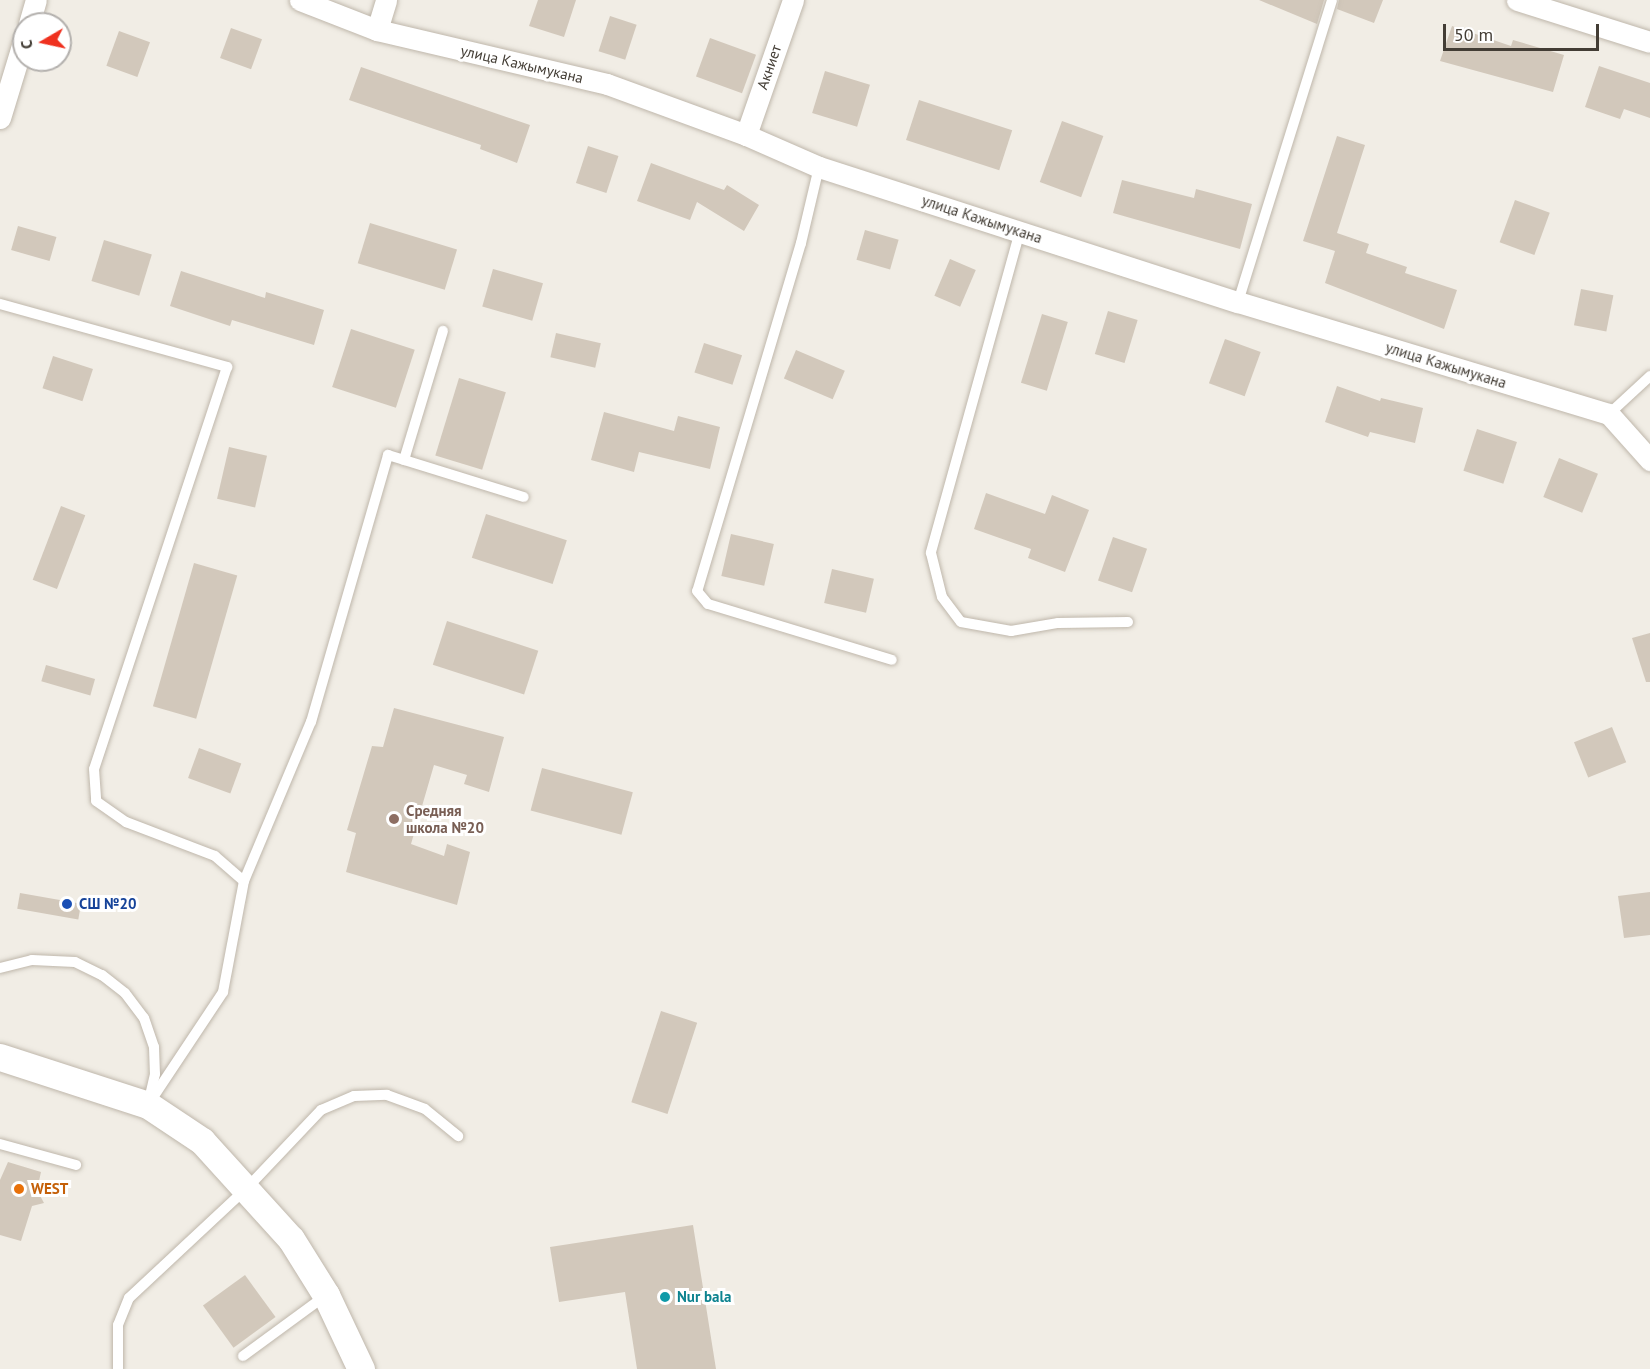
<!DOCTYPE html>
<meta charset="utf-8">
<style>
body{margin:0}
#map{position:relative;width:1650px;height:1369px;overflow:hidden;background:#f1ede5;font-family:"PT Sans",sans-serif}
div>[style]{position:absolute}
.building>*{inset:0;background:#d2c8bb;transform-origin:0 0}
.roads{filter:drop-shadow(0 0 2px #bfb7ab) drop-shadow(0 0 2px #bfb7ab)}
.service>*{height:10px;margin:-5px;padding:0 5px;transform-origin:5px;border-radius:5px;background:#fff}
.minor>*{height:21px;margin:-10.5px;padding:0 10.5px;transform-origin:10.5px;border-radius:10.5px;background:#fff}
.tertiary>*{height:27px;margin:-13.5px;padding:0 13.5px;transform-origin:13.5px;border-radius:13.5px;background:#fff}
.dots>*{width:16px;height:16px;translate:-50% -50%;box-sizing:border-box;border:3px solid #fff;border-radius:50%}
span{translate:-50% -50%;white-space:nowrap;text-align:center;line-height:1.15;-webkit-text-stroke:6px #fff;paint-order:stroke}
.street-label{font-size:15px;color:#433d35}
.education-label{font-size:15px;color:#785e54;font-weight:700}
.left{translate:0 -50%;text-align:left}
.transit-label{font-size:15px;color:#164399;font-weight:700}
.food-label{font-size:15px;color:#c56008;font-weight:700}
.culture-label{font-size:15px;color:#0d838f;font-weight:700}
.north{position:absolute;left:12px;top:12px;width:60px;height:60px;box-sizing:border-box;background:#fff;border:2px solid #b4b1ae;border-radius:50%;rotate:261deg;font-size:16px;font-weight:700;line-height:24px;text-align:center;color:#433d35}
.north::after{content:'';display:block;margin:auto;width:21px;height:27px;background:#ef311f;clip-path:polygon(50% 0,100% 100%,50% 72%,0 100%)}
.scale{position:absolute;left:1443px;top:24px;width:156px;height:27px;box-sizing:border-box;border:3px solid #433d35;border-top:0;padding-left:8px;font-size:18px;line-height:21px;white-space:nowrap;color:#433d35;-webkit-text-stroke:4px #fff;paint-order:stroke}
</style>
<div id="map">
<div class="building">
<i style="clip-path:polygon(538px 0,576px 0,564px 37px,529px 26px)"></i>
<i style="clip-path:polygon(1259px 0,1324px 0,1317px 24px)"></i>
<i style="clip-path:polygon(1339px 0,1383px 0,1374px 23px,1337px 9px)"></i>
<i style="left:610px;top:16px;width:28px;height:37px;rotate:18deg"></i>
<i style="clip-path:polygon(1452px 26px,1511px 46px,1513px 40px,1564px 55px,1553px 92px,1440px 61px)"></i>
<i style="left:231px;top:28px;width:33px;height:32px;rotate:20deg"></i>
<i style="left:119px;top:31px;width:33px;height:37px;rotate:20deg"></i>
<i style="left:710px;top:38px;width:49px;height:41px;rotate:20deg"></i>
<i style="clip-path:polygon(1599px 66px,1650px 83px,1650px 118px,1624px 109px,1620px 119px,1585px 107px)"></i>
<i style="clip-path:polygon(361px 67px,530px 125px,517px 163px,480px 149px,481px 145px,349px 100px)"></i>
<i style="left:825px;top:71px;width:47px;height:44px;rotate:17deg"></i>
<i style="left:919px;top:100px;width:98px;height:42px;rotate:18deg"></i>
<i style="left:1062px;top:121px;width:44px;height:65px;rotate:20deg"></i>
<i style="clip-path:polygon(1337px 136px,1365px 145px,1337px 233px,1369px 244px,1366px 253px,1407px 267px,1405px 273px,1457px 290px,1444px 329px,1325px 283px,1335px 251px,1303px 241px)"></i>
<i style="left:588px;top:146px;width:32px;height:39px;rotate:18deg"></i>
<i style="clip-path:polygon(651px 163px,724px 190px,727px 185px,759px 205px,744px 231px,697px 202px,690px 220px,637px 201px)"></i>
<i style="clip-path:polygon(1122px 180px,1194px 198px,1196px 189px,1252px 204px,1240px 249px,1113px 213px)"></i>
<i style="left:1515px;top:200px;width:37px;height:45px;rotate:20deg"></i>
<i style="left:370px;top:223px;width:91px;height:42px;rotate:17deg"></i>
<i style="left:18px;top:226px;width:40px;height:25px;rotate:16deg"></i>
<i style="left:865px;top:230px;width:35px;height:31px;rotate:16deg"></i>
<i style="left:104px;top:240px;width:50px;height:43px;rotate:17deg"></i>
<i style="left:950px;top:259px;width:28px;height:40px;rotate:23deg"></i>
<i style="left:493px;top:269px;width:52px;height:39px;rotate:16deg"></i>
<i style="clip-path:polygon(181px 271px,265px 298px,266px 292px,324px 310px,314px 345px,232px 320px,230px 326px,170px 306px)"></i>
<i style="left:1581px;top:289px;width:33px;height:37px;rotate:11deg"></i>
<i style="left:1108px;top:311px;width:31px;height:45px;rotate:17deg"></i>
<i style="left:1042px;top:314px;width:27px;height:72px;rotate:17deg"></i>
<i style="left:351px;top:329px;width:67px;height:61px;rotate:18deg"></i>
<i style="left:556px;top:333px;width:46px;height:25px;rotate:13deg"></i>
<i style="left:1225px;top:339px;width:38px;height:47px;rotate:20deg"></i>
<i style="left:704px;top:343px;width:40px;height:31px;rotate:18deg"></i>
<i style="left:796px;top:350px;width:53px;height:31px;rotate:23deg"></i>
<i style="left:53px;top:356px;width:42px;height:34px;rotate:18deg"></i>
<i style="left:459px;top:378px;width:49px;height:81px;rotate:17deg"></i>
<i style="clip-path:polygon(1337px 386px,1380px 401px,1381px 398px,1423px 408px,1415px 443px,1370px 432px,1368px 437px,1325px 422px)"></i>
<i style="clip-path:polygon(604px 412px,674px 431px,678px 416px,720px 427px,710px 469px,639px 452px,634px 472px,591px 460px)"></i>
<i style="left:1477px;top:429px;width:42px;height:44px;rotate:18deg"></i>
<i style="left:229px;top:447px;width:39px;height:53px;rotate:13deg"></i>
<i style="left:1559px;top:458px;width:42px;height:42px;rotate:22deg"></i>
<i style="clip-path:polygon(986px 493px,1045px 514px,1052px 495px,1089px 510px,1065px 572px,1028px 558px,1031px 549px,974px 529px)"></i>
<i style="left:61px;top:506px;width:26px;height:79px;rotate:21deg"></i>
<i style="left:486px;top:514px;width:85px;height:46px;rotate:18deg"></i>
<i style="left:731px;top:534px;width:44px;height:43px;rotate:13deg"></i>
<i style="left:1113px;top:537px;width:36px;height:46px;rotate:19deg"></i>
<i style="left:194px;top:563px;width:45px;height:149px;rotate:16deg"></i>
<i style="left:832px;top:569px;width:43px;height:35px;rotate:13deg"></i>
<i style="left:447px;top:621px;width:96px;height:46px;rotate:18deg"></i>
<i style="clip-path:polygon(1650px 633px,1650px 682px,1646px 682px,1632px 638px)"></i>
<i style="left:46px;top:665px;width:51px;height:17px;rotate:16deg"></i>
<i style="clip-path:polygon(394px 708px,504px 737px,489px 792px,464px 784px,467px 775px,434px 765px,411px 844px,444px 856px,447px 844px,470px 852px,457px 905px,346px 872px,356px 833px,347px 830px,372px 746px,383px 747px)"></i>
<i style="left:1612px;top:727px;width:38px;height:41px;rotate:68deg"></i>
<i style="left:199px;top:748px;width:45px;height:32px;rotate:20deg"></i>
<i style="left:542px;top:768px;width:94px;height:44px;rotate:15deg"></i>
<i style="clip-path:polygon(1650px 892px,1650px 935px,1624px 938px,1618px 896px)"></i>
<i style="left:20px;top:893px;width:62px;height:16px;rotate:10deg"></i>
<i style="left:661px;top:1011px;width:38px;height:96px;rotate:18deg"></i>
<i style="clip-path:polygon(8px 1162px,41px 1172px,37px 1190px,44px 1203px,32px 1206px,21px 1241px,0 1235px,0 1180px)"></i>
<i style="clip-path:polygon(693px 1225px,716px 1369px,637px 1369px,625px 1292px,559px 1302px,550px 1247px)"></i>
<i style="left:245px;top:1275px;width:52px;height:52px;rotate:54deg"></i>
</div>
<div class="roads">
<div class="service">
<i style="left:819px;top:167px;width:78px;rotate:103.3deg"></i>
<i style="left:801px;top:243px;width:363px;rotate:106.6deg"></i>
<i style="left:697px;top:591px;width:17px;rotate:50deg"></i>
<i style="left:708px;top:604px;width:192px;rotate:16.9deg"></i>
<i style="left:1020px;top:231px;width:334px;rotate:105.5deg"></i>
<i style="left:931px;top:553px;width:45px;rotate:76deg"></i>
<i style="left:942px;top:597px;width:31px;rotate:53deg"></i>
<i style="left:961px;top:622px;width:51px;rotate:10.2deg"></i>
<i style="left:1011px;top:631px;width:48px;rotate:-9.7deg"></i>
<i style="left:1058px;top:623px;width:70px;rotate:-0.8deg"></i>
<i style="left:1238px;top:302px;width:316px;rotate:-72.7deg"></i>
<i style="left:0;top:304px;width:236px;rotate:15.5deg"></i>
<i style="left:227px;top:367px;width:423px;rotate:108.3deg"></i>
<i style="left:94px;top:769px;width:32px;rotate:86deg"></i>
<i style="left:96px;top:801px;width:37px;rotate:35deg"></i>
<i style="left:126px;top:822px;width:95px;rotate:20.9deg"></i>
<i style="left:215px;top:856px;width:38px;rotate:41deg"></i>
<i style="left:1609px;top:414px;width:56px;rotate:-42.8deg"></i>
<i style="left:404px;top:460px;width:135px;rotate:-73.2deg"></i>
<i style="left:0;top:968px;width:33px;rotate:-14deg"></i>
<i style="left:32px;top:960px;width:43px;rotate:2.7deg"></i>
<i style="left:75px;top:962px;width:30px;rotate:26deg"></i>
<i style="left:102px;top:975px;width:29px;rotate:38deg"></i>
<i style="left:125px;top:993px;width:31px;rotate:53deg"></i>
<i style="left:144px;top:1018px;width:31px;rotate:71deg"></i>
<i style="left:154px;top:1047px;width:27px;rotate:88deg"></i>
<i style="left:155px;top:1074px;width:23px;rotate:103deg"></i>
<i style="left:148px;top:1105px;width:136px;rotate:-56.4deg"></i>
<i style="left:223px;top:992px;width:113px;rotate:-79.3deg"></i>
<i style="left:244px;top:881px;width:173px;rotate:-67.2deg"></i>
<i style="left:311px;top:722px;width:278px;rotate:-73.9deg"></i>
<i style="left:388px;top:455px;width:142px;rotate:17.2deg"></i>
<i style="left:0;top:1144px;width:79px;rotate:15.4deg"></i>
<i style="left:243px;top:1356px;width:102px;rotate:-36.2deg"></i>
<i style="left:118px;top:1369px;width:44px;rotate:-90deg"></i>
<i style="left:118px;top:1325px;width:29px;rotate:-68deg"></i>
<i style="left:129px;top:1298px;width:161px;rotate:-43deg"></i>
<i style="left:247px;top:1188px;width:108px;rotate:-46.5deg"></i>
<i style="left:321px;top:1110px;width:36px;rotate:-23deg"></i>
<i style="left:354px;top:1096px;width:33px;rotate:-2deg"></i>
<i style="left:387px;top:1095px;width:40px;rotate:20.2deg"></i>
<i style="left:425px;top:1109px;width:43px;rotate:39.3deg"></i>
</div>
<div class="minor">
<i style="left:300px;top:0;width:83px;rotate:21.3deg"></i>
<i style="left:377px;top:30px;width:236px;rotate:13.2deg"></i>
<i style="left:607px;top:84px;width:148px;rotate:20.1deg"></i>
<i style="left:746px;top:135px;width:80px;rotate:23.7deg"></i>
<i style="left:819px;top:167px;width:440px;rotate:17.9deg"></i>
<i style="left:1238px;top:302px;width:388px;rotate:16.8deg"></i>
<i style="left:1609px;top:414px;width:62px;rotate:48.3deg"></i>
<i style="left:1517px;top:0;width:139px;rotate:17.5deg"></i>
<i style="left:29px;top:24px;width:25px;rotate:-74deg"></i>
<i style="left:377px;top:30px;width:31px;rotate:-73deg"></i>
<i style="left:0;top:118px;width:83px;rotate:-73.1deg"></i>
<i style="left:746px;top:135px;width:143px;rotate:-70.8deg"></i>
</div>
<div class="tertiary">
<i style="left:0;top:1057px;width:156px;rotate:18deg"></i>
<i style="left:148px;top:1105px;width:65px;rotate:33.7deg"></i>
<i style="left:202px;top:1141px;width:132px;rotate:47.8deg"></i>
<i style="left:291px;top:1239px;width:66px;rotate:58deg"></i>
<i style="left:326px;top:1295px;width:82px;rotate:64.7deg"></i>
</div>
</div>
<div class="dots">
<i style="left:394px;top:819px;background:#8d6e63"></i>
<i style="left:67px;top:904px;background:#1a4fb4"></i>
<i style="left:19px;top:1189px;background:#e8710a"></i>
<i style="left:665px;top:1297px;background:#0f9aa8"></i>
</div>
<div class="street-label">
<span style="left:522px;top:64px;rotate:13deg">улица Кажымукана</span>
<span style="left:769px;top:67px;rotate:-71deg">Акниет</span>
<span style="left:982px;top:219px;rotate:18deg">улица Кажымукана</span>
<span style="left:1446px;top:365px;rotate:17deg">улица Кажымукана</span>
</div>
<div class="education-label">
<span class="left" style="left:406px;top:819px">Средняя<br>школа №20</span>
</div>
<div class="transit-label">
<span class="left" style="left:79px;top:904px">СШ №20</span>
</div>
<div class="food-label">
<span class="left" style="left:31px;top:1189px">WEST</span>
</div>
<div class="culture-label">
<span class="left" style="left:677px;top:1297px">Nur bala</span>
</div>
<div class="north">С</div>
<div class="scale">50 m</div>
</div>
